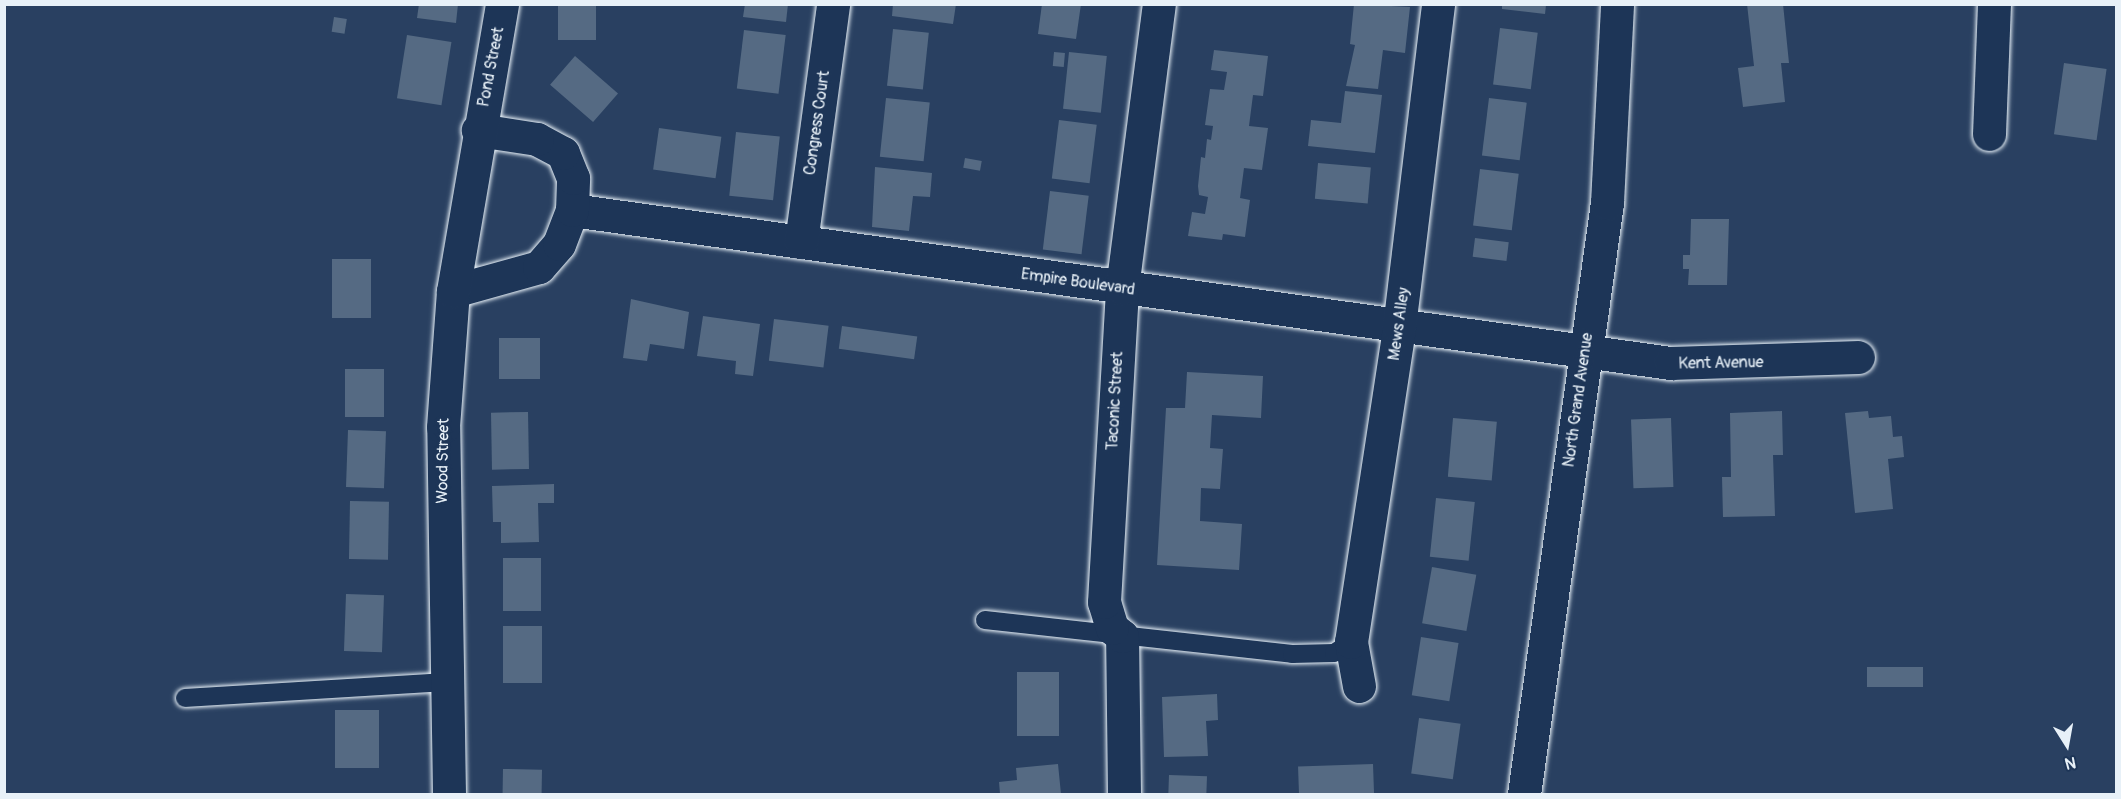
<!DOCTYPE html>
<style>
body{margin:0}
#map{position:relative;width:2121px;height:799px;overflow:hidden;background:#294061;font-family:Pangolin,sans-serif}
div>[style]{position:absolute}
.building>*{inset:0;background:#556a83;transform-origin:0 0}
.roads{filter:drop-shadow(0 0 2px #e8f1f8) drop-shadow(0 0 2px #e8f1f8)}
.lane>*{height:18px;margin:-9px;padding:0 9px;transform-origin:9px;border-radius:9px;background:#1d3557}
.street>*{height:33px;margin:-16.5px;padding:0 16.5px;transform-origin:16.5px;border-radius:16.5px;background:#1d3557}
span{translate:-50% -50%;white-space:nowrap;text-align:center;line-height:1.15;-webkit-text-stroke:6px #1d3557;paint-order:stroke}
.street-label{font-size:16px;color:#e8f1f8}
.frame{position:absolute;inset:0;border:6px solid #e8f1f8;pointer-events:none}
.north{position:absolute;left:2037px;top:715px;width:60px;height:60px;-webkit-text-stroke:4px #1d3557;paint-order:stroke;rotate:169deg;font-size:16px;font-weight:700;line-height:24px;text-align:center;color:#e8f1f8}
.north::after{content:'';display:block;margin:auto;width:21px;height:27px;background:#e8f1f8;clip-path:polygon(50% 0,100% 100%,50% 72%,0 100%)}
</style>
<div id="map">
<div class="building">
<i style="clip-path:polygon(419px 4px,458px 4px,456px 23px,417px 18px)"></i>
<i style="left:558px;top:4px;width:38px;height:36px"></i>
<i style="clip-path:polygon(745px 4px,788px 4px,786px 22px,743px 17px)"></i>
<i style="clip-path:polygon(893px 4px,956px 4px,953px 24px,892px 16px)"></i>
<i style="clip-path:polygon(1042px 4px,1081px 4px,1076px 39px,1038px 34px)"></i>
<i style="clip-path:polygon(1354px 4px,1410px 7px,1405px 53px,1383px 50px,1378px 89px,1346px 86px,1355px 45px,1350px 44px)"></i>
<i style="clip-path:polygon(1747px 4px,1783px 4px,1789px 63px,1781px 63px,1785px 102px,1743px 107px,1738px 68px,1754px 66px)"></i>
<i style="clip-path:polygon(1502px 5px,1546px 5px,1545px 14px,1502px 9px)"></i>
<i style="left:334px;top:17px;width:13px;height:15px;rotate:9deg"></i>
<i style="left:1500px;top:28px;width:38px;height:57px;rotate:7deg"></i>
<i style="left:893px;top:29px;width:36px;height:57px;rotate:6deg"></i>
<i style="left:744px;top:30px;width:42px;height:59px;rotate:7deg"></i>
<i style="left:407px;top:35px;width:45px;height:64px;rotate:9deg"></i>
<i style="clip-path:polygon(1214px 50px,1268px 56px,1263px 96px,1253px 95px,1249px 126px,1268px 128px,1262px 170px,1244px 168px,1240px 198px,1250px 200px,1245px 237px,1223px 234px,1222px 240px,1188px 236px,1192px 212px,1205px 214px,1208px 197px,1199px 195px,1198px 186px,1201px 157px,1205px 158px,1207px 139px,1211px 140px,1213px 126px,1205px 125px,1210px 89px,1224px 90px,1227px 72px,1211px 70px)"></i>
<i style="left:1054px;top:52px;width:11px;height:14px;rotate:5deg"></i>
<i style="left:1069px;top:52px;width:38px;height:57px;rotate:6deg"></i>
<i style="left:575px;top:56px;width:57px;height:38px;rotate:41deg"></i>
<i style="left:2064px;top:63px;width:43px;height:72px;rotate:8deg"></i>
<i style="clip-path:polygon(1345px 91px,1382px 95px,1375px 153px,1308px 146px,1311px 120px,1341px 123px)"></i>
<i style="left:886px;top:98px;width:44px;height:59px;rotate:6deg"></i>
<i style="left:1489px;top:98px;width:38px;height:58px;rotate:7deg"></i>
<i style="left:1059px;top:120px;width:38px;height:59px;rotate:7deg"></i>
<i style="left:659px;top:128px;width:63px;height:42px;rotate:8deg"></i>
<i style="left:736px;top:132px;width:44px;height:64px;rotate:6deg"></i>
<i style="left:965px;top:158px;width:17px;height:10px;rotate:10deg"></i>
<i style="left:1318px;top:163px;width:53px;height:36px;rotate:5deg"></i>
<i style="clip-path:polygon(875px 167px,932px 173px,930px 197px,913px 196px,909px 231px,872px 227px)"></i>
<i style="left:1480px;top:169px;width:39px;height:57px;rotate:7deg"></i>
<i style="left:1050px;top:191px;width:39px;height:59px;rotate:7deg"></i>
<i style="clip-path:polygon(1691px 219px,1729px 219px,1727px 285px,1688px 285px,1689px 269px,1683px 269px,1683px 255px,1690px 255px)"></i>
<i style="left:1475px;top:238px;width:34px;height:19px;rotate:7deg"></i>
<i style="left:332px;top:259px;width:39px;height:59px"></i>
<i style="clip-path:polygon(631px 299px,689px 312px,684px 349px,650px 344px,647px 361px,623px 358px)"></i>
<i style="clip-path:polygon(703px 316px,760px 324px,753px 376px,735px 374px,736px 361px,697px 356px)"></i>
<i style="left:774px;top:319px;width:55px;height:42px;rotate:7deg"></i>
<i style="left:842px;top:326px;width:76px;height:23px;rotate:8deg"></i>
<i style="left:499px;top:338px;width:41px;height:41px"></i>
<i style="left:345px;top:369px;width:39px;height:48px"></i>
<i style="clip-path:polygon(1187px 372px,1263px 376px,1261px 418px,1212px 415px,1210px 448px,1223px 449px,1220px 489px,1201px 488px,1200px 521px,1242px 524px,1239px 570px,1157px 565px,1166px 408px,1185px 408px)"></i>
<i style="clip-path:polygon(1782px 411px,1783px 455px,1773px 455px,1775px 516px,1723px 517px,1722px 477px,1731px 477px,1730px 413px)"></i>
<i style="clip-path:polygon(1868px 411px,1869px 418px,1891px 416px,1893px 437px,1902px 436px,1904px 457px,1888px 459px,1893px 509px,1855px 513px,1845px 413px)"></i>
<i style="left:528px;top:412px;width:57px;height:37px;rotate:89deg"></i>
<i style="left:1453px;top:418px;width:44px;height:59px;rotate:5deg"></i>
<i style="left:1671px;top:418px;width:69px;height:40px;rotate:88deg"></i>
<i style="left:348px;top:430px;width:38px;height:57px;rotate:2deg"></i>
<i style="clip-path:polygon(554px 484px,554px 503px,538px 503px,539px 542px,501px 543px,501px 522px,493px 522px,492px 486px)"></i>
<i style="left:1436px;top:498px;width:39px;height:59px;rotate:6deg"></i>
<i style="left:350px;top:501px;width:39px;height:58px;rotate:1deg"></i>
<i style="left:503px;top:558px;width:38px;height:53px"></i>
<i style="left:1432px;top:567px;width:45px;height:57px;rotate:10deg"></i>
<i style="left:346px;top:594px;width:38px;height:57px;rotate:2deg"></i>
<i style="left:503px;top:626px;width:39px;height:57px"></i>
<i style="left:1421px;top:637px;width:38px;height:59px;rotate:9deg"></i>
<i style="left:1867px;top:667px;width:56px;height:20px"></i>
<i style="left:1017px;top:672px;width:42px;height:64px"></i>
<i style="clip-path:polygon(1217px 694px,1218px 720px,1206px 721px,1208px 756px,1164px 757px,1162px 697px)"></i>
<i style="left:335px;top:710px;width:44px;height:58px"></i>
<i style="left:1419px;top:718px;width:42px;height:56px;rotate:8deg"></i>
<i style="clip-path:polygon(1058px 764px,1061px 794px,1000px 794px,999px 782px,1017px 780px,1016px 768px)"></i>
<i style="left:1373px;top:764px;width:30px;height:75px;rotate:88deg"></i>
<i style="left:503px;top:769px;width:39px;height:25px;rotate:1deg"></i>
<i style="left:1169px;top:775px;width:38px;height:19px;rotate:2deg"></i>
</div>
<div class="roads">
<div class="lane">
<i style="left:985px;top:620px;width:309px;rotate:6.3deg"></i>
<i style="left:1292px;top:654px;width:42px;rotate:-1.4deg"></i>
<i style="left:1334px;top:653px;width:20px;rotate:-33deg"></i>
<i style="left:185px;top:698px;width:261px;rotate:-3.5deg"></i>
</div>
<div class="street">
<i style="left:1989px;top:134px;width:130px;rotate:-87.8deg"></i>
<i style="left:572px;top:210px;width:1110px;rotate:7.93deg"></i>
<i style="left:1671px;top:363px;width:187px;rotate:-1.8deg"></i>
<i style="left:801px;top:242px;width:240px;rotate:-82.3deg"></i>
<i style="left:453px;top:291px;width:89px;rotate:-15.6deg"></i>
<i style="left:539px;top:267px;width:30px;rotate:-49deg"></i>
<i style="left:559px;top:244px;width:36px;rotate:-69deg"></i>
<i style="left:572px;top:210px;width:32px;rotate:-88deg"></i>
<i style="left:573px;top:178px;width:27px;rotate:-112deg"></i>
<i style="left:563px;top:153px;width:30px;rotate:-152deg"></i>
<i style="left:537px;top:139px;width:60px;rotate:-171.3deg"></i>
<i style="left:1359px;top:686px;width:45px;rotate:-100.3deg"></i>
<i style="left:1351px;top:642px;width:319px;rotate:-81.3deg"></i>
<i style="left:1399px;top:327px;width:325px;rotate:-83.1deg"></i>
<i style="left:449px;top:794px;width:367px;rotate:-90.9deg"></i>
<i style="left:443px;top:427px;width:136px;rotate:-85.8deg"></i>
<i style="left:453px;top:291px;width:291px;rotate:-80.3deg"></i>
<i style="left:1124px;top:794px;width:158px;rotate:-90.7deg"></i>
<i style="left:1122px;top:636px;width:13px;rotate:-141deg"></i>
<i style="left:1112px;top:628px;width:27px;rotate:-107deg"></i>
<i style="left:1104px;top:602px;width:315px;rotate:-86.7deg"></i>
<i style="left:1122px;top:288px;width:286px;rotate:-82.6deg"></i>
<i style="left:1524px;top:794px;width:597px;rotate:-82.01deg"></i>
<i style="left:1607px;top:203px;width:199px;rotate:-87.1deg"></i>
</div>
</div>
<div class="street-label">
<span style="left:491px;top:67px;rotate:-79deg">Pond Street</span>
<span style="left:817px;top:123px;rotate:-82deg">Congress Court</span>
<span style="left:1078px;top:282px;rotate:8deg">Empire Boulevard</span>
<span style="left:1399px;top:324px;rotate:-82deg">Mews Alley</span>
<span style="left:1721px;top:363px;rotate:-1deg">Kent Avenue</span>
<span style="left:1578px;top:400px;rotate:-82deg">North Grand Avenue</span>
<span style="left:1115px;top:401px;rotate:-87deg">Taconic Street</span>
<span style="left:443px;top:461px;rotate:-89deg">Wood Street</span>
</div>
<div class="frame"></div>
<div class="north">N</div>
</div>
